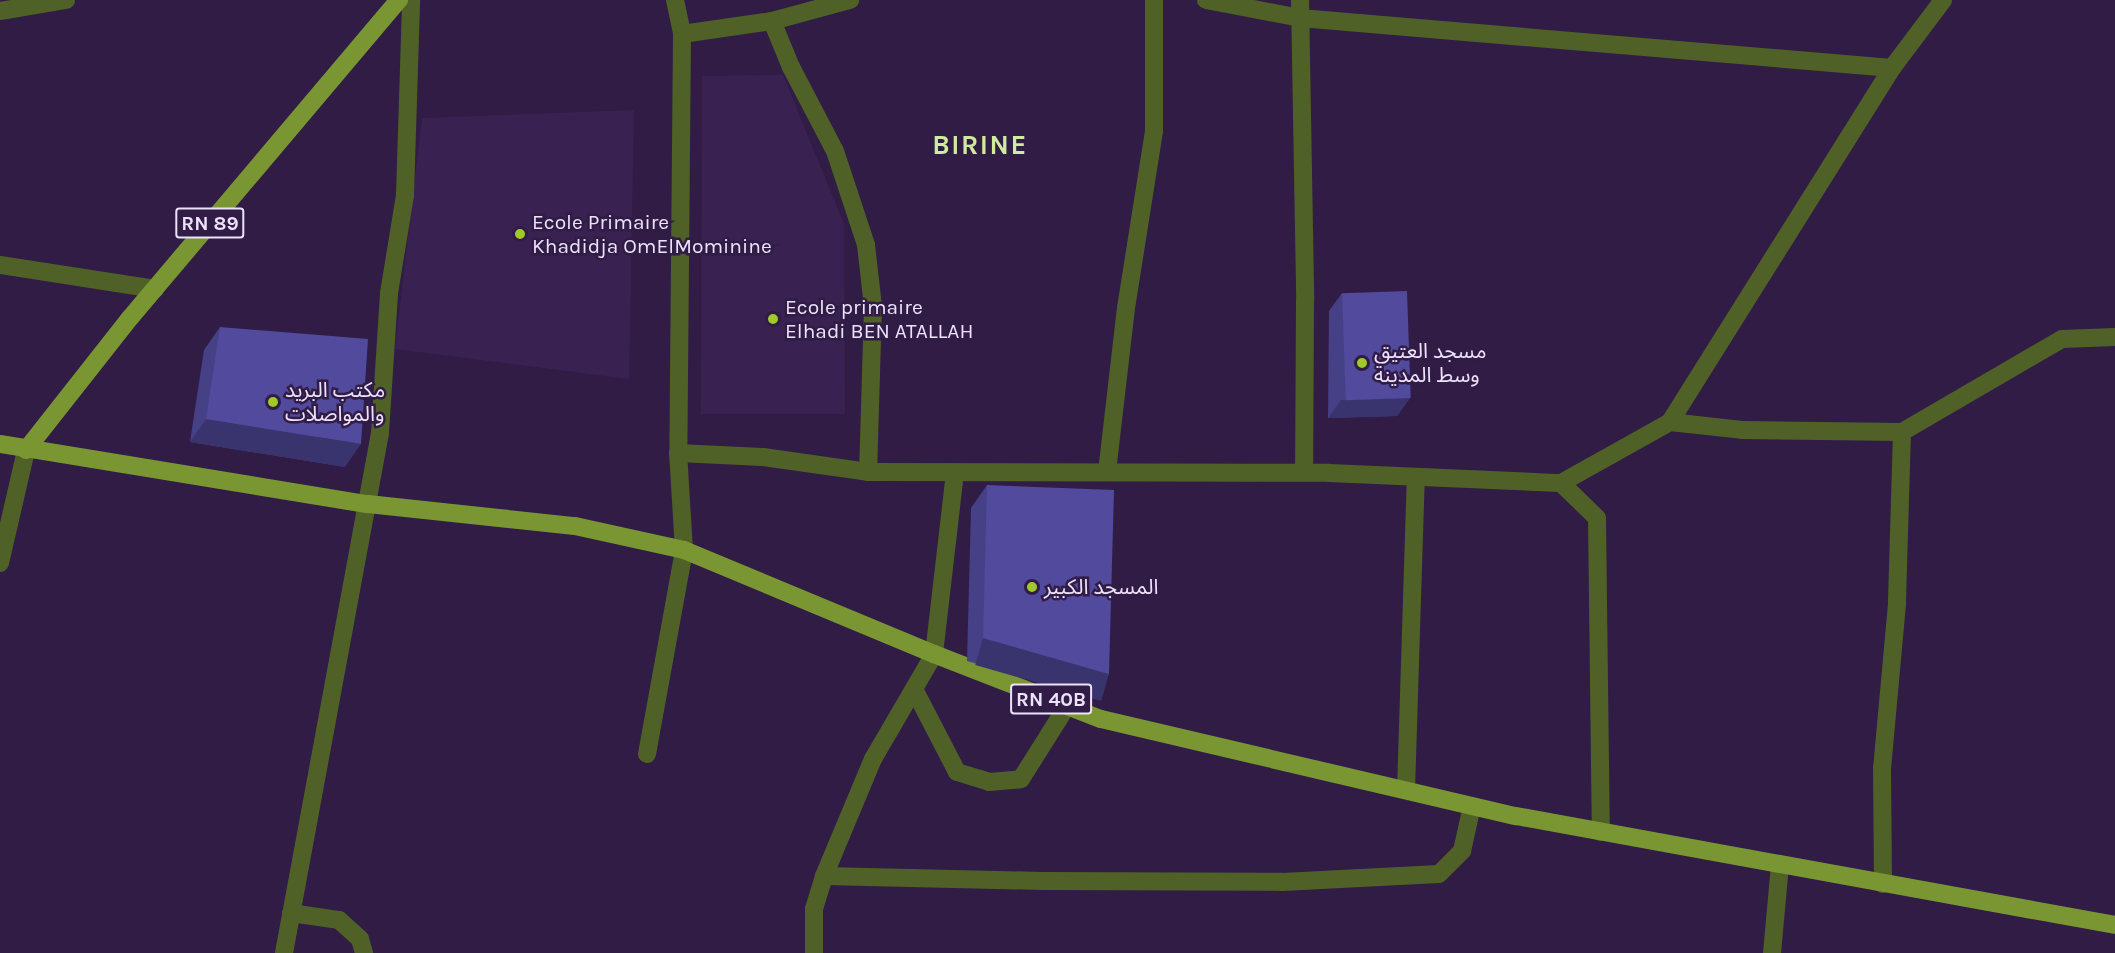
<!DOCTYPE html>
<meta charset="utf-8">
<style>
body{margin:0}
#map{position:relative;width:2115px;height:953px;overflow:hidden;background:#301c45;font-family:Karla,"Noto Sans Arabic",sans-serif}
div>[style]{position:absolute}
.built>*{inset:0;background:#392252}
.minor>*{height:18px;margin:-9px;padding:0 9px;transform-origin:9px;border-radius:9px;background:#4f6127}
.major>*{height:18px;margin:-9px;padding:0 9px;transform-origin:9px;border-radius:9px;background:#799633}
.wall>*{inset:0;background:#464087}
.shaded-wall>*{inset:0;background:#39346e;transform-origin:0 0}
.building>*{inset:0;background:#514a9d;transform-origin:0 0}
.dots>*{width:16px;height:16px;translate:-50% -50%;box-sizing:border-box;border:3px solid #301c45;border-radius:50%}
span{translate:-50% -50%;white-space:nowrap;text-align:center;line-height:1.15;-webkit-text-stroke:5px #301c45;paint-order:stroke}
.shield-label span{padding:2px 4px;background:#301c45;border:2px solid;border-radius:4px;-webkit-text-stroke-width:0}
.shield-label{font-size:20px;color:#ede2fc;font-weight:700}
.poi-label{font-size:21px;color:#ede2fc}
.left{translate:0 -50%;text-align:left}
.district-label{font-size:27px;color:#d0eaa0;font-weight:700;letter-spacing:1.5px}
</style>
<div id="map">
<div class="built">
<i style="clip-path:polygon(783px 75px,844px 224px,845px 414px,701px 414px,702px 76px)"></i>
<i style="clip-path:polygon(634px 110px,629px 379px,395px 349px,422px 118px)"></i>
</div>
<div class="minor">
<i style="left:675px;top:0;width:35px;rotate:78deg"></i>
<i style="left:682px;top:34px;width:419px;rotate:90.5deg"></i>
<i style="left:1206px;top:0;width:96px;rotate:10.8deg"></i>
<i style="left:1300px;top:18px;width:594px;rotate:4.83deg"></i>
<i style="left:1300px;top:0;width:300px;rotate:89deg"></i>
<i style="left:1305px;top:300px;width:172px;rotate:90.3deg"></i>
<i style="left:0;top:11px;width:67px;rotate:-9.5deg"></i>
<i style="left:772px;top:21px;width:81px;rotate:-15.1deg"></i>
<i style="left:682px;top:34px;width:91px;rotate:-8.2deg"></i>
<i style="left:772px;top:21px;width:50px;rotate:67.6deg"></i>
<i style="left:791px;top:67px;width:95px;rotate:62.4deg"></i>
<i style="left:835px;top:151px;width:99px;rotate:71.7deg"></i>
<i style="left:866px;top:245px;width:61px;rotate:83.5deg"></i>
<i style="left:873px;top:306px;width:166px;rotate:91.7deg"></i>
<i style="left:0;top:265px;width:157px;rotate:8.8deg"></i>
<i style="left:1670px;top:422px;width:72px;rotate:6.3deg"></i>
<i style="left:1742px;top:430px;width:160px;rotate:0.7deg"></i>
<i style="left:1902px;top:432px;width:172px;rotate:91.7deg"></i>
<i style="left:1897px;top:604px;width:165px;rotate:95.2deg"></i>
<i style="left:1882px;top:768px;width:116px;rotate:89.5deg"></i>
<i style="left:1902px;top:432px;width:185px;rotate:-30.2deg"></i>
<i style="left:2062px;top:339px;width:53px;rotate:-2.2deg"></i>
<i style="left:1107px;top:472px;width:165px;rotate:-83.4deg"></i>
<i style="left:1126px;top:308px;width:179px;rotate:-81deg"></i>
<i style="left:1154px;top:131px;width:131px;rotate:-90deg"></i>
<i style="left:1561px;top:483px;width:50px;rotate:44.2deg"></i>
<i style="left:1597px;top:518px;width:314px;rotate:89.3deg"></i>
<i style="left:0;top:563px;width:116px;rotate:-77deg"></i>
<i style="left:914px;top:689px;width:93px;rotate:62.6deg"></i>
<i style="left:957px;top:772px;width:34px;rotate:17deg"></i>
<i style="left:989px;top:782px;width:32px;rotate:-5deg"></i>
<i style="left:1021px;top:779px;width:86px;rotate:-57.8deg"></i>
<i style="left:647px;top:754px;width:207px;rotate:-79.7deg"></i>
<i style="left:684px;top:550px;width:97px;rotate:-93.5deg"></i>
<i style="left:678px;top:453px;width:85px;rotate:2.7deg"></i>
<i style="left:763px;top:457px;width:106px;rotate:8.1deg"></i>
<i style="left:868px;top:472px;width:461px;rotate:0.1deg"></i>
<i style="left:1329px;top:473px;width:232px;rotate:2.5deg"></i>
<i style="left:1561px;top:483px;width:125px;rotate:-29.2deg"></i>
<i style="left:1670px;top:422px;width:418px;rotate:-57.9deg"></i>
<i style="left:1892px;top:68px;width:85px;rotate:-53.1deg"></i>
<i style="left:1406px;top:790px;width:313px;rotate:-88.2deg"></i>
<i style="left:824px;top:876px;width:218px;rotate:1.3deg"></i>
<i style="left:1042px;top:881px;width:240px;rotate:0.2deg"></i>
<i style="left:1282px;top:882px;width:157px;rotate:-2.9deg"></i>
<i style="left:1439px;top:874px;width:33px;rotate:-45deg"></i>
<i style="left:1462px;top:851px;width:46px;rotate:-77.5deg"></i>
<i style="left:291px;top:913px;width:49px;rotate:8.3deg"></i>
<i style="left:339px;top:920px;width:28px;rotate:42deg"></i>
<i style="left:360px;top:939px;width:15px;rotate:74deg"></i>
<i style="left:284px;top:953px;width:529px;rotate:-79.54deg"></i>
<i style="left:380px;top:433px;width:140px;rotate:-86.3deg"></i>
<i style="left:389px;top:293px;width:99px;rotate:-80.7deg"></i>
<i style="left:405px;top:195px;width:195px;rotate:-88.2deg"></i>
<i style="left:814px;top:953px;width:44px;rotate:-90deg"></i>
<i style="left:814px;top:909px;width:34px;rotate:-73deg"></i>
<i style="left:824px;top:876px;width:127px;rotate:-67.3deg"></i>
<i style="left:873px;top:759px;width:121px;rotate:-59.8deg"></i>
<i style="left:934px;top:654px;width:183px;rotate:-83.4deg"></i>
<i style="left:1772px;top:953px;width:88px;rotate:-84.8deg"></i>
</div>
<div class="major">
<i style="left:0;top:444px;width:373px;rotate:9.3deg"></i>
<i style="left:368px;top:504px;width:208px;rotate:6.1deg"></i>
<i style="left:575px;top:526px;width:112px;rotate:12.4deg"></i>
<i style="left:684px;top:550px;width:271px;rotate:22.6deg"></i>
<i style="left:934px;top:654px;width:179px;rotate:21.3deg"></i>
<i style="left:1101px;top:719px;width:426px;rotate:13.2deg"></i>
<i style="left:1516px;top:816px;width:609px;rotate:10.31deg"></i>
<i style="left:26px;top:450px;width:168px;rotate:-51.8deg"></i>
<i style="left:130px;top:318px;width:417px;rotate:-49.8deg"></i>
</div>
<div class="wall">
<i style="clip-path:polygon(1342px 293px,1410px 398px,1397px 416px,1328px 418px,1329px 311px)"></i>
<i style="clip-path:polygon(220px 327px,345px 467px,190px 442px,204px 350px)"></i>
<i style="clip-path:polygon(987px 485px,1109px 674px,1093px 697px,967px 661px,971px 508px)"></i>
</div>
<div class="shaded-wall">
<i style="clip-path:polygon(1410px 398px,1397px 416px,1328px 418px,1341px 400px)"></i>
<i style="clip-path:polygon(206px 419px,361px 444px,345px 467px,190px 442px)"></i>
<i style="left:983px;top:638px;width:131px;height:28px;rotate:16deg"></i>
</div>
<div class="building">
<i style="left:1407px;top:291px;width:107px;height:65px;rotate:88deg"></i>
<i style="clip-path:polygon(220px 327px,368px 339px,361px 444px,206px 419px)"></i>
<i style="clip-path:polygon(987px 485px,1114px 490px,1109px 674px,983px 638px)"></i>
</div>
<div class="dots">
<i style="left:520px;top:234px;background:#a0c92c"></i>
<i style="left:773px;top:319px;background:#a0c92c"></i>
<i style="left:1362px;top:363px;background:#a0c92c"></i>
<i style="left:273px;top:402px;background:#a0c92c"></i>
<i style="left:1032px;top:587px;background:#a0c92c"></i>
</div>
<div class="shield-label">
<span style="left:210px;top:223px">RN 89</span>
<span style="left:1051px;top:699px">RN 40B</span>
</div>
<div class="poi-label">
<span class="left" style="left:532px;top:234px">Ecole Primaire<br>Khadidja OmElMominine</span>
<span class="left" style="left:785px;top:319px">Ecole primaire<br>Elhadi BEN ATALLAH</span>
<span class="left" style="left:1374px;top:363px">مسجد العتيق<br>وسط المدينة</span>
<span class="left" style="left:285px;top:402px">مكتب البريد<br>والمواصلات</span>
<span class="left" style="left:1044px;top:587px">المسجد الكبير</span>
</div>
<div class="district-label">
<span style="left:980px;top:146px">BIRINE</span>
</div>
</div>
